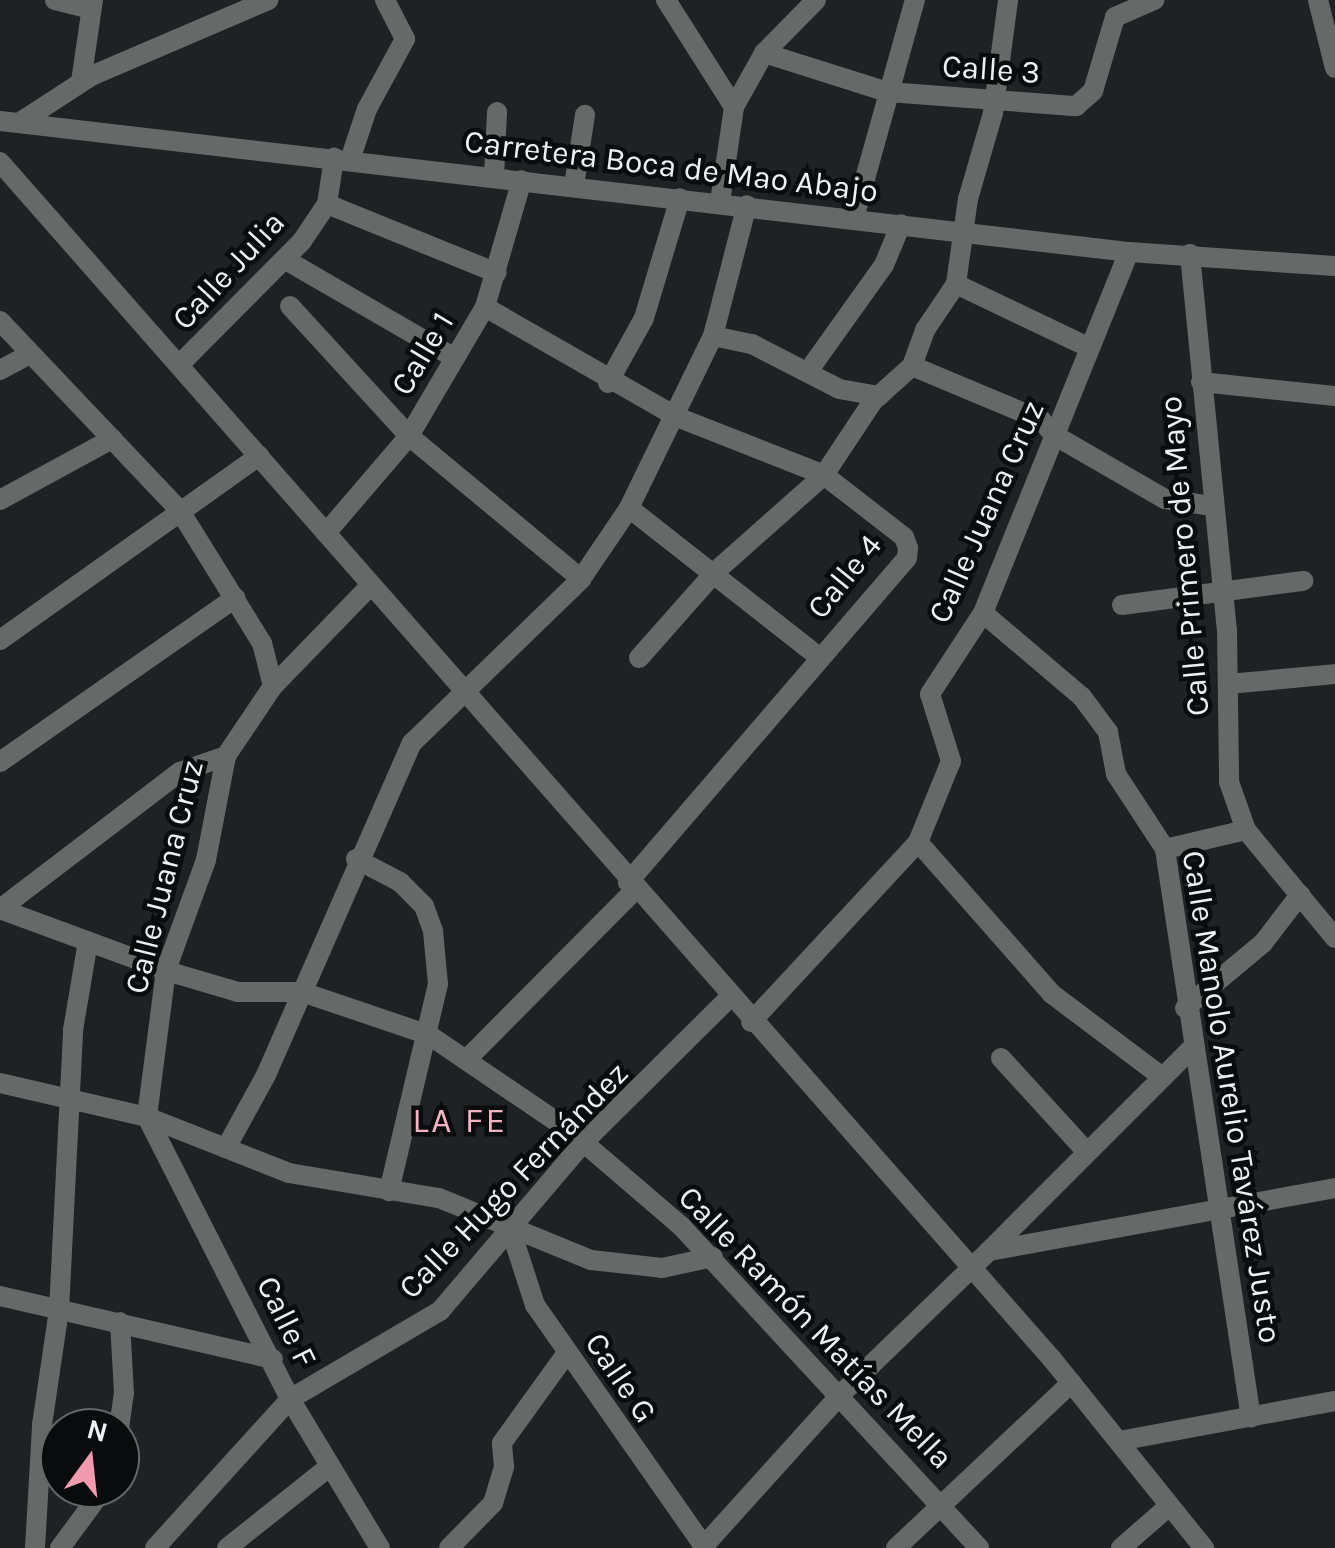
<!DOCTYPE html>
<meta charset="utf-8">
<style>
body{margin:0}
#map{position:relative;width:1335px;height:1548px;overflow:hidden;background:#1e2225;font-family:Karla,sans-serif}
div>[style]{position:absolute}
.minor>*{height:20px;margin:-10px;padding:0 10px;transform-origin:10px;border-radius:10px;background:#666967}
span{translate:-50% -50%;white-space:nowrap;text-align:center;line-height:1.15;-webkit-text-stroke:9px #090b0c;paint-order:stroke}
.street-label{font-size:32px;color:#eef1f3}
.neighbourhood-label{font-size:35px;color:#f6b3c2;letter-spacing:2.5px}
.north{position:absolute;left:40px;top:1408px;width:100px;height:100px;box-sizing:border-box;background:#090b0c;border:2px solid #656768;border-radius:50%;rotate:15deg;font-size:28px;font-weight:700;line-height:40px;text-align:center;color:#eef1f3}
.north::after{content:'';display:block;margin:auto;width:35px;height:45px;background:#f29aaf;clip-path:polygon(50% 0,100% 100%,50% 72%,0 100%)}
</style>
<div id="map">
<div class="minor">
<i style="left:55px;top:0;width:37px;rotate:14deg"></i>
<i style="left:666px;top:0;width:127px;rotate:57.6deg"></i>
<i style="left:1318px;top:0;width:70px;rotate:76deg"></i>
<i style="left:764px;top:53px;width:130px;rotate:17.5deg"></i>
<i style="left:888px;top:92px;width:189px;rotate:4.3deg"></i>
<i style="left:1076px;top:106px;width:23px;rotate:-41deg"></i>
<i style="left:1093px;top:91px;width:77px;rotate:-73.4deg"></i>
<i style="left:1115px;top:17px;width:43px;rotate:-23.6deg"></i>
<i style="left:81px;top:82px;width:83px;rotate:-81.7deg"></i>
<i style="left:0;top:121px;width:1137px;rotate:6.62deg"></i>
<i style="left:1129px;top:252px;width:206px;rotate:3.9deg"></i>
<i style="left:19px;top:123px;width:86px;rotate:-33.1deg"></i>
<i style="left:91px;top:76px;width:193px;rotate:-23.2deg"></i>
<i style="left:350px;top:160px;width:54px;rotate:-71.6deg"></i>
<i style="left:367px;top:109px;width:80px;rotate:-61.5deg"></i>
<i style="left:405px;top:39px;width:44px;rotate:-117.1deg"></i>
<i style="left:0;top:162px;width:1594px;rotate:48.69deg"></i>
<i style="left:1052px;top:1359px;width:243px;rotate:51.2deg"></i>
<i style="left:494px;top:176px;width:64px;rotate:-87.3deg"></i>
<i style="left:574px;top:186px;width:72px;rotate:-81.2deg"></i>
<i style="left:720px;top:202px;width:96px;rotate:-81.6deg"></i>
<i style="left:734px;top:107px;width:62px;rotate:-60.9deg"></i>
<i style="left:764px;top:53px;width:74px;rotate:-45.5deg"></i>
<i style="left:327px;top:204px;width:183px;rotate:22.1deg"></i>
<i style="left:854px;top:218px;width:226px;rotate:-74.4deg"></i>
<i style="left:1190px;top:254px;width:378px;rotate:84.4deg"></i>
<i style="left:1227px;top:630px;width:152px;rotate:89.2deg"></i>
<i style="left:1229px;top:782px;width:51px;rotate:70.5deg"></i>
<i style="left:1246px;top:830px;width:140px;rotate:50.5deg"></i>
<i style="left:286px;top:260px;width:195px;rotate:30.1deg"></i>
<i style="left:956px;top:284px;width:148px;rotate:25.5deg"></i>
<i style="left:290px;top:306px;width:176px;rotate:47.5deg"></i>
<i style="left:409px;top:436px;width:224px;rotate:39.7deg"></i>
<i style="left:485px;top:307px;width:221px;rotate:29.8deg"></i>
<i style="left:677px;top:417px;width:158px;rotate:21.5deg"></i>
<i style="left:824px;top:475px;width:101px;rotate:37.8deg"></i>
<i style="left:904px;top:537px;width:12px;rotate:70deg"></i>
<i style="left:908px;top:548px;width:10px;rotate:96deg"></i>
<i style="left:907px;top:558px;width:428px;rotate:130.7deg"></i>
<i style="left:0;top:321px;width:262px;rotate:46.5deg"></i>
<i style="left:180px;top:511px;width:155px;rotate:58.2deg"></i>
<i style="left:262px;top:643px;width:44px;rotate:75.7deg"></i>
<i style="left:713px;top:336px;width:40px;rotate:12deg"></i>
<i style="left:752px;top:344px;width:98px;rotate:27.3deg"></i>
<i style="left:839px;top:389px;width:41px;rotate:9.9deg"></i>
<i style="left:180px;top:364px;width:173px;rotate:-45.2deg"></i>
<i style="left:302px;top:241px;width:45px;rotate:-56deg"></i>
<i style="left:327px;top:204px;width:47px;rotate:-81.3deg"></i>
<i style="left:912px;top:366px;width:140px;rotate:22.7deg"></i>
<i style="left:1041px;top:420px;width:20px;rotate:49deg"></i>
<i style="left:1054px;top:435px;width:128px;rotate:30deg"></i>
<i style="left:1165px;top:499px;width:48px;rotate:8.5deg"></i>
<i style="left:0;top:370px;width:34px;rotate:-28deg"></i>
<i style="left:809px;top:370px;width:129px;rotate:-54.5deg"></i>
<i style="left:884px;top:265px;width:44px;rotate:-67.5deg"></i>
<i style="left:1201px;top:382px;width:135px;rotate:6deg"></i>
<i style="left:608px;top:383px;width:74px;rotate:-61deg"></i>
<i style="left:644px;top:318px;width:125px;rotate:-73.3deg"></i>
<i style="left:0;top:500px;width:128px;rotate:-28.6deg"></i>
<i style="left:629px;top:508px;width:240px;rotate:38.1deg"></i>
<i style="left:326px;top:533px;width:128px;rotate:-49.4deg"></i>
<i style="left:409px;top:436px;width:150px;rotate:-59.5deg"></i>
<i style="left:485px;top:307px;width:132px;rotate:-73.8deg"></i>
<i style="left:371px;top:585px;width:141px;rotate:134.1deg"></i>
<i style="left:273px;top:686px;width:84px;rotate:123.9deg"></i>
<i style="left:226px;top:756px;width:106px;rotate:100.9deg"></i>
<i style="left:206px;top:860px;width:117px;rotate:110deg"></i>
<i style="left:166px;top:970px;width:148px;rotate:97.4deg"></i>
<i style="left:147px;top:1117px;width:316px;rotate:63.1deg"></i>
<i style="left:290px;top:1399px;width:174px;rotate:58.9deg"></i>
<i style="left:1122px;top:605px;width:183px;rotate:-7.6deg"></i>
<i style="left:983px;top:613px;width:130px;rotate:40.3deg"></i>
<i style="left:1082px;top:697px;width:44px;rotate:53.4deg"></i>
<i style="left:1108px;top:732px;width:43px;rotate:79.2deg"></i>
<i style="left:1116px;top:774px;width:90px;rotate:56.8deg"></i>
<i style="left:1165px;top:849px;width:575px;rotate:81.41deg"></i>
<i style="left:0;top:640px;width:318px;rotate:-35.4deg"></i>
<i style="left:639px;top:658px;width:116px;rotate:-48.5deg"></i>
<i style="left:716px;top:571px;width:144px;rotate:-41.6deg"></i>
<i style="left:824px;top:475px;width:89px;rotate:-56.5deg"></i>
<i style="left:873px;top:401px;width:52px;rotate:-41.9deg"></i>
<i style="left:912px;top:366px;width:38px;rotate:-70deg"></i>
<i style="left:925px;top:330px;width:55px;rotate:-56deg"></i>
<i style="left:956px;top:284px;width:86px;rotate:-82deg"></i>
<i style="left:968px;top:199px;width:90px;rotate:-73.8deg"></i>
<i style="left:993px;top:113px;width:114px;rotate:-82.4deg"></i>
<i style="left:1228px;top:684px;width:107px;rotate:-5.3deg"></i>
<i style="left:0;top:762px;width:287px;rotate:-34.9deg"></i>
<i style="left:918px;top:842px;width:203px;rotate:48.6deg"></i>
<i style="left:1052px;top:994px;width:138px;rotate:37deg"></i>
<i style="left:1165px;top:849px;width:83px;rotate:-13.2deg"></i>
<i style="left:356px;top:859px;width:50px;rotate:27.6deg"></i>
<i style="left:400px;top:882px;width:34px;rotate:45deg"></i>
<i style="left:424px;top:906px;width:27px;rotate:70deg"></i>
<i style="left:433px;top:931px;width:53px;rotate:84.6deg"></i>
<i style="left:438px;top:984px;width:213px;rotate:103.3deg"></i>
<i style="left:0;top:909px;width:189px;rotate:20.2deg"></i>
<i style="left:177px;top:974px;width:64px;rotate:16.4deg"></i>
<i style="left:238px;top:992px;width:64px"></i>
<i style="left:302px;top:992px;width:134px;rotate:18.7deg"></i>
<i style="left:429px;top:1035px;width:169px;rotate:34.2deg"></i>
<i style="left:569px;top:1130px;width:148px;rotate:40.6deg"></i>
<i style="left:681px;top:1226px;width:439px;rotate:47.2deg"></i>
<i style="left:0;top:909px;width:226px;rotate:-37.3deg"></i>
<i style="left:180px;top:772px;width:49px;rotate:-19.2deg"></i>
<i style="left:1185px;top:1008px;width:102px;rotate:-39.8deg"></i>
<i style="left:1263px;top:943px;width:61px;rotate:-52.4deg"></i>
<i style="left:751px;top:1022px;width:246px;rotate:-47.1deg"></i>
<i style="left:918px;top:842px;width:87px;rotate:-67.8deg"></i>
<i style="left:951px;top:761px;width:70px;rotate:-107.4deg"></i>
<i style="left:930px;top:694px;width:97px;rotate:-56.8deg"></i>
<i style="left:983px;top:613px;width:389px;rotate:-68deg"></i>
<i style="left:1001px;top:1058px;width:126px;rotate:47.6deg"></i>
<i style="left:466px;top:1060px;width:240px;rotate:-45.2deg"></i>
<i style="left:0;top:1083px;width:151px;rotate:13deg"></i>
<i style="left:147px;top:1117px;width:153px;rotate:21.5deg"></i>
<i style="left:289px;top:1173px;width:152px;rotate:9.5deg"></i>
<i style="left:439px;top:1198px;width:164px;rotate:22.2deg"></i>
<i style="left:591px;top:1260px;width:71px;rotate:6.4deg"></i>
<i style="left:662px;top:1268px;width:52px;rotate:-12.2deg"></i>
<i style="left:226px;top:1148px;width:83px;rotate:-61.3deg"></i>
<i style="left:266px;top:1075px;width:363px;rotate:-66.3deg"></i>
<i style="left:412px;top:743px;width:235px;rotate:-44.1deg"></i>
<i style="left:581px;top:579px;width:86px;rotate:-55.9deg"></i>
<i style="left:629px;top:508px;width:191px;rotate:-64deg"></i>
<i style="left:713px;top:336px;width:135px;rotate:-75.5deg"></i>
<i style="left:510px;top:1228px;width:81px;rotate:72deg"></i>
<i style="left:535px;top:1305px;width:297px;rotate:55deg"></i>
<i style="left:989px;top:1251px;width:287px;rotate:-45deg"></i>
<i style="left:0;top:1296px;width:280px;rotate:13deg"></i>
<i style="left:119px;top:1428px;width:35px;rotate:-82deg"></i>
<i style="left:124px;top:1393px;width:71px;rotate:-93.2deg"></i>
<i style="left:1119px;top:1441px;width:220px;rotate:-10.5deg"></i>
<i style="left:35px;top:1548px;width:123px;rotate:-86.7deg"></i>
<i style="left:42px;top:1425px;width:116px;rotate:-81.6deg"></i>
<i style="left:59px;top:1310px;width:280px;rotate:-87.1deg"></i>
<i style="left:73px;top:1030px;width:90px;rotate:-80.4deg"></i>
<i style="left:60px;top:1548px;width:74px;rotate:-53.7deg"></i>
<i style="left:155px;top:1548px;width:201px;rotate:-47.8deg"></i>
<i style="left:290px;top:1399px;width:174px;rotate:-30.4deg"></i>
<i style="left:440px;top:1311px;width:222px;rotate:-49.6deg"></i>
<i style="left:584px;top:1142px;width:204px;rotate:-44.8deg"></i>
<i style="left:227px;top:1548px;width:132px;rotate:-38.5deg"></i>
<i style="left:449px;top:1548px;width:63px;rotate:-45.6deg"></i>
<i style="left:493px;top:1503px;width:38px;rotate:-73deg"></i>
<i style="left:504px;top:1467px;width:24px;rotate:-95deg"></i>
<i style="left:502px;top:1443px;width:111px;rotate:-54.2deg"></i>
<i style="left:702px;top:1548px;width:207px;rotate:-47.9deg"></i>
<i style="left:841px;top:1394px;width:206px;rotate:-44deg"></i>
<i style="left:989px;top:1251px;width:352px;rotate:-10.3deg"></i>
<i style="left:896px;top:1548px;width:241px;rotate:-43.3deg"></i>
<i style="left:1121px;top:1548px;width:62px;rotate:-41.1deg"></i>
</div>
<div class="street-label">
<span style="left:991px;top:70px;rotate:4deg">Calle 3</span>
<span style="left:671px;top:167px;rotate:7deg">Carretera Boca de Mao Abajo</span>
<span style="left:229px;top:271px;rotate:-47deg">Calle Julia</span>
<span style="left:423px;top:354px;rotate:-59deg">Calle 1</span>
<span style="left:987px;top:512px;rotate:-66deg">Calle Juana Cruz</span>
<span style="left:1185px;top:556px;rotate:-95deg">Calle Primero de Mayo</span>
<span style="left:845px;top:577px;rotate:-51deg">Calle 4</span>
<span style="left:165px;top:877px;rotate:-76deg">Calle Juana Cruz</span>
<span style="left:1231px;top:1097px;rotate:81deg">Calle Manolo Aurelio Tavárez Justo</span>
<span style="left:514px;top:1181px;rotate:-46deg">Calle Hugo Fernández</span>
<span style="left:286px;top:1322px;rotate:64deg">Calle F</span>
<span style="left:815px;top:1328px;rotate:46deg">Calle Ramón Matías Mella</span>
<span style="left:620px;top:1378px;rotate:56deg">Calle G</span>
</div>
<div class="neighbourhood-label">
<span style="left:460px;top:1121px">LA FE</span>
</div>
<div class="north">N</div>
</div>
